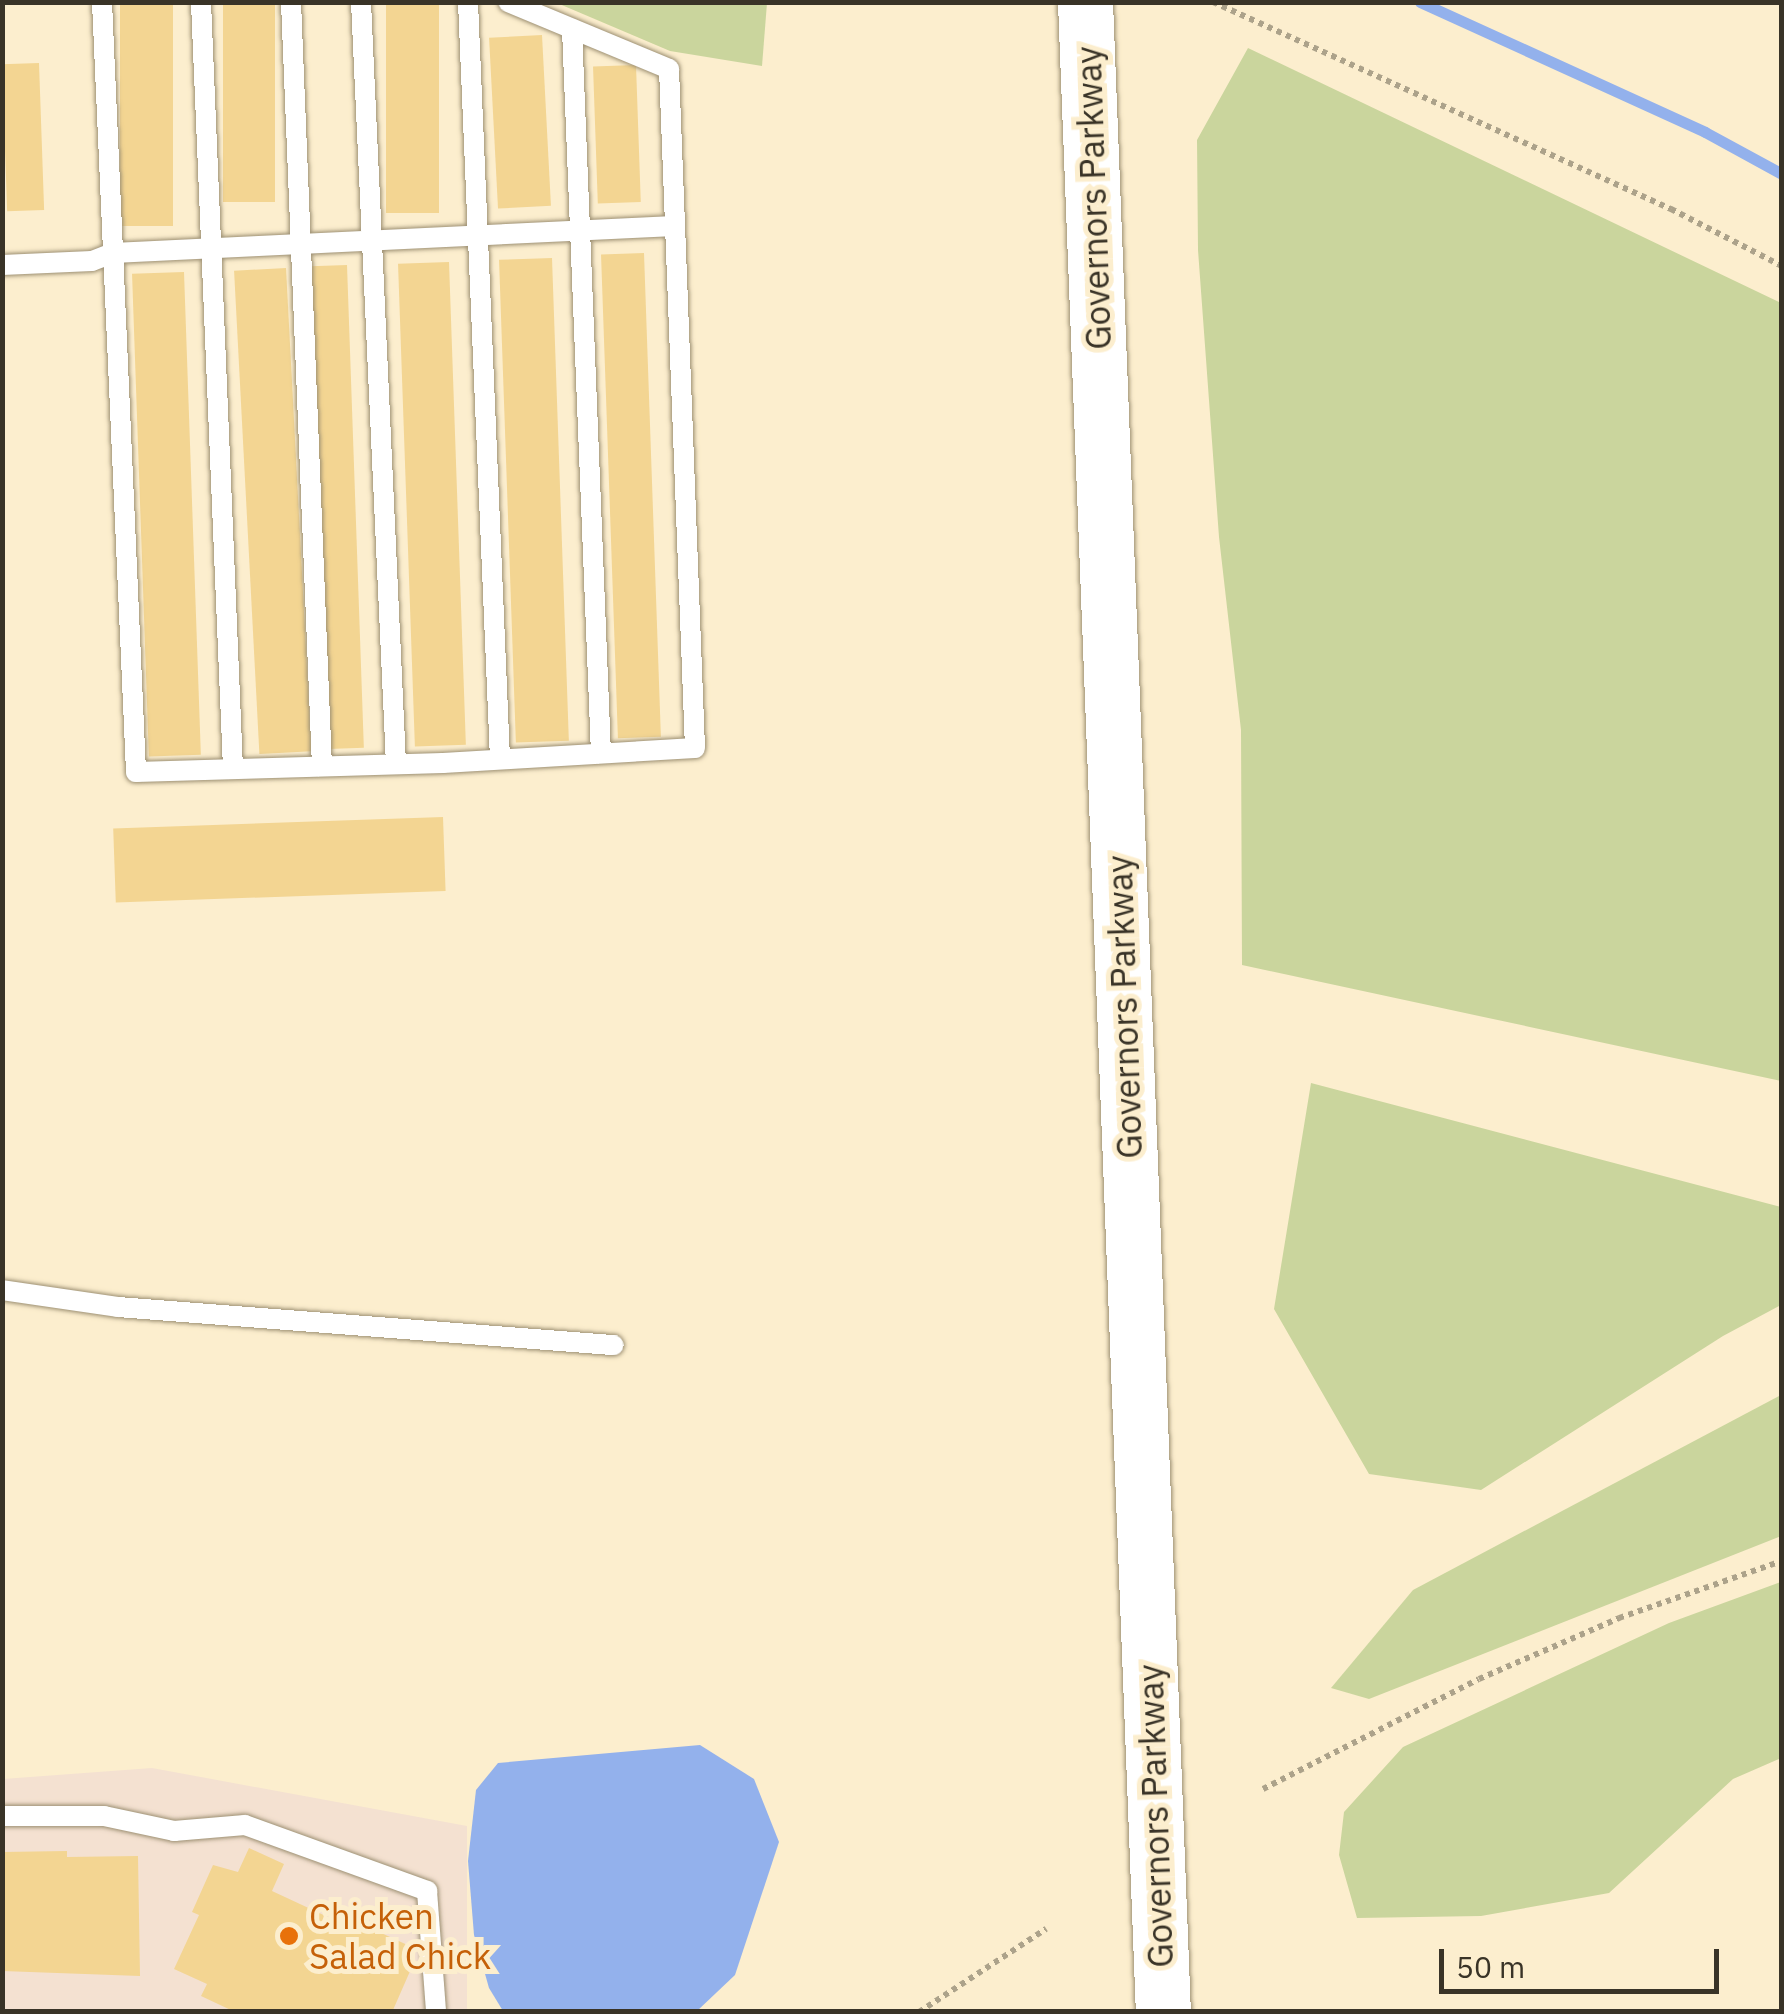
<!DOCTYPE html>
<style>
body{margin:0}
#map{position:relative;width:1784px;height:2014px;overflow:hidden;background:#fceece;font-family:"IBM Plex Sans",sans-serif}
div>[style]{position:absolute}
.commercial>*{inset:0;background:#f4e1d1}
.green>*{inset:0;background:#cad59d}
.water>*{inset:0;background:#93b1ec}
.stream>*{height:11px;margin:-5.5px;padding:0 5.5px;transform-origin:5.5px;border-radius:5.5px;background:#93b1ec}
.building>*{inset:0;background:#f3d592;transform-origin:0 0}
.path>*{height:6px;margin-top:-3px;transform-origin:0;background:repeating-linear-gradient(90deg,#aca28a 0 5px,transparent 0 10px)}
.roads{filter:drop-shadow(0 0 2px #9d9073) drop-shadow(0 0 2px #9d9073)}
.lane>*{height:20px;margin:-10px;padding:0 10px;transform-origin:10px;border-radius:10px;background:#fff}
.primary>*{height:55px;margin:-27.5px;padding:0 27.5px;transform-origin:27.5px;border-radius:27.5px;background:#fff}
.dots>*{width:28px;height:28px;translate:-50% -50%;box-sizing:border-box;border:5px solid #fceece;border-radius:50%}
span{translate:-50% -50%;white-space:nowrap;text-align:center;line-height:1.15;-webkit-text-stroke:10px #fceece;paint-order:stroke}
.street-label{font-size:35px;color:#393327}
.food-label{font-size:35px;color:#c56008}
.left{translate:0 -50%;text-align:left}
.frame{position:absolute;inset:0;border:5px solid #393327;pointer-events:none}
.scale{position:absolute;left:1439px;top:1949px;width:280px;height:45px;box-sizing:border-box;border:5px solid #393327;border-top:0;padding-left:12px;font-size:30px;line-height:35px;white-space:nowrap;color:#393327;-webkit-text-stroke:8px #fceece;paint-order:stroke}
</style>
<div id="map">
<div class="commercial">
<i style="clip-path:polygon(152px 1768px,467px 1826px,467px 2011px,3px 2012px,3px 1779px)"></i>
</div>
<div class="green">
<i style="clip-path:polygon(557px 3px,767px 3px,762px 66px,670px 51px)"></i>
<i style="clip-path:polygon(1248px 48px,1781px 303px,1781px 1081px,1242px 965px,1241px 730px,1219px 537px,1198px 250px,1197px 140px)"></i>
<i style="clip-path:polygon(1311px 1083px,1781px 1207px,1781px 1305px,1723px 1336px,1481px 1490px,1369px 1474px,1274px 1309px)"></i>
<i style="clip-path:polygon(1781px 1395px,1781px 1536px,1369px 1699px,1331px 1688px,1413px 1590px)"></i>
<i style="clip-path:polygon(1781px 1582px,1781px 1758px,1733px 1779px,1609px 1893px,1481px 1916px,1357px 1918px,1339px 1855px,1344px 1812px,1403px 1747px,1669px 1623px)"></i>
</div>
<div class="water">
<i style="clip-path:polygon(700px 1745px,754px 1779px,779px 1842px,735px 1975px,697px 2011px,503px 2011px,489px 1988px,474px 1935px,468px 1861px,476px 1790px,498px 1763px)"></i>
</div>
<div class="stream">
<i style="left:1420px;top:2px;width:313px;rotate:24.5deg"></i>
<i style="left:1705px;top:132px;width:88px;rotate:28.6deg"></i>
</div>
<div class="building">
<i style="left:120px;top:2px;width:53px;height:224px"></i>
<i style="left:223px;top:2px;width:52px;height:200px"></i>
<i style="left:386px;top:2px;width:53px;height:211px"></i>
<i style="left:542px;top:35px;width:171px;height:53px;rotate:87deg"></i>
<i style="left:39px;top:63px;width:147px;height:37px;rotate:88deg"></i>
<i style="left:636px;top:65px;width:137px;height:43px;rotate:88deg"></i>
<i style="left:644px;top:253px;width:484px;height:43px;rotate:88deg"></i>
<i style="left:552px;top:258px;width:483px;height:53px;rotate:88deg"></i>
<i style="left:449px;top:262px;width:483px;height:51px;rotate:88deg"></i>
<i style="left:347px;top:265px;width:483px;height:36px;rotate:88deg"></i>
<i style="left:286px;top:268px;width:484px;height:52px;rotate:87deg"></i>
<i style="left:184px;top:272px;width:483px;height:52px;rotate:88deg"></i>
<i style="left:443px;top:817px;width:74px;height:330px;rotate:88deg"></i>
<i style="clip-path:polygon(249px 1848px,284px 1864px,272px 1891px,343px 1924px,345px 1919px,353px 1920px,414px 1948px,405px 1966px,411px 1969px,393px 2010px,235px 2012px,201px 1996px,207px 1984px,174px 1969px,199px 1915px,192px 1912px,213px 1865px,238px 1872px)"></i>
<i style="clip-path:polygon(67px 1851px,67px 1857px,138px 1856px,140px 1976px,2px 1971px,2px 1852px)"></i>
</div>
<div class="path">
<i style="left:1213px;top:2px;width:503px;rotate:24.32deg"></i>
<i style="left:1671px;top:209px;width:125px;rotate:27.2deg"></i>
<i style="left:1263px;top:1789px;width:242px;rotate:-27deg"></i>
<i style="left:1479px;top:1679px;width:153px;rotate:-23.5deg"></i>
<i style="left:1619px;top:1618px;width:173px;rotate:-19.3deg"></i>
<i style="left:919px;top:2012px;width:152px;rotate:-33.2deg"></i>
</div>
<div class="roads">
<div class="lane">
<i style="left:102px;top:2px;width:771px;rotate:87.47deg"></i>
<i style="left:136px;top:772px;width:307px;rotate:-1.7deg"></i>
<i style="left:443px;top:763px;width:252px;rotate:-3.4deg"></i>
<i style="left:695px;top:748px;width:679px;rotate:-92.19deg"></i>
<i style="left:669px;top:69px;width:174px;rotate:-157.4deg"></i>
<i style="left:201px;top:2px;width:768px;rotate:87.61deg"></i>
<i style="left:291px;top:2px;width:765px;rotate:87.68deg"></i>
<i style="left:361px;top:2px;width:763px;rotate:87.37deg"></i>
<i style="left:468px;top:2px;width:758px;rotate:87.58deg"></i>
<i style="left:572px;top:29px;width:725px;rotate:87.71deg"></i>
<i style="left:2px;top:265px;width:90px;rotate:-2.5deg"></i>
<i style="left:92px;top:261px;width:22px;rotate:-21deg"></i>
<i style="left:113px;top:253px;width:562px;rotate:-2.76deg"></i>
<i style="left:2px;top:1290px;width:117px;rotate:8.3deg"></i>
<i style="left:118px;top:1307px;width:497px;rotate:4.4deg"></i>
<i style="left:2px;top:1816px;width:102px"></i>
<i style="left:104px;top:1816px;width:72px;rotate:12.1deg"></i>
<i style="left:174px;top:1831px;width:71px;rotate:-4.8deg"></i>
<i style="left:245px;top:1825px;width:194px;rotate:19.9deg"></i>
<i style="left:427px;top:1891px;width:121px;rotate:85.7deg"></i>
</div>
<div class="primary">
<i style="left:1085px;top:2px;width:2012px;rotate:87.78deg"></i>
</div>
</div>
<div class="dots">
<i style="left:289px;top:1936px;background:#e8710a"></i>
</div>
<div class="street-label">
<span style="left:1093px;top:198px;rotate:-92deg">Governors Parkway</span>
<span style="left:1124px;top:1007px;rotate:-92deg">Governors Parkway</span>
<span style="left:1155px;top:1816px;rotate:-92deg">Governors Parkway</span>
</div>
<div class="food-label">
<span class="left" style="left:309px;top:1936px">Chicken<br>Salad Chick</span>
</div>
<div class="frame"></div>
<div class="scale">50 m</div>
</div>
